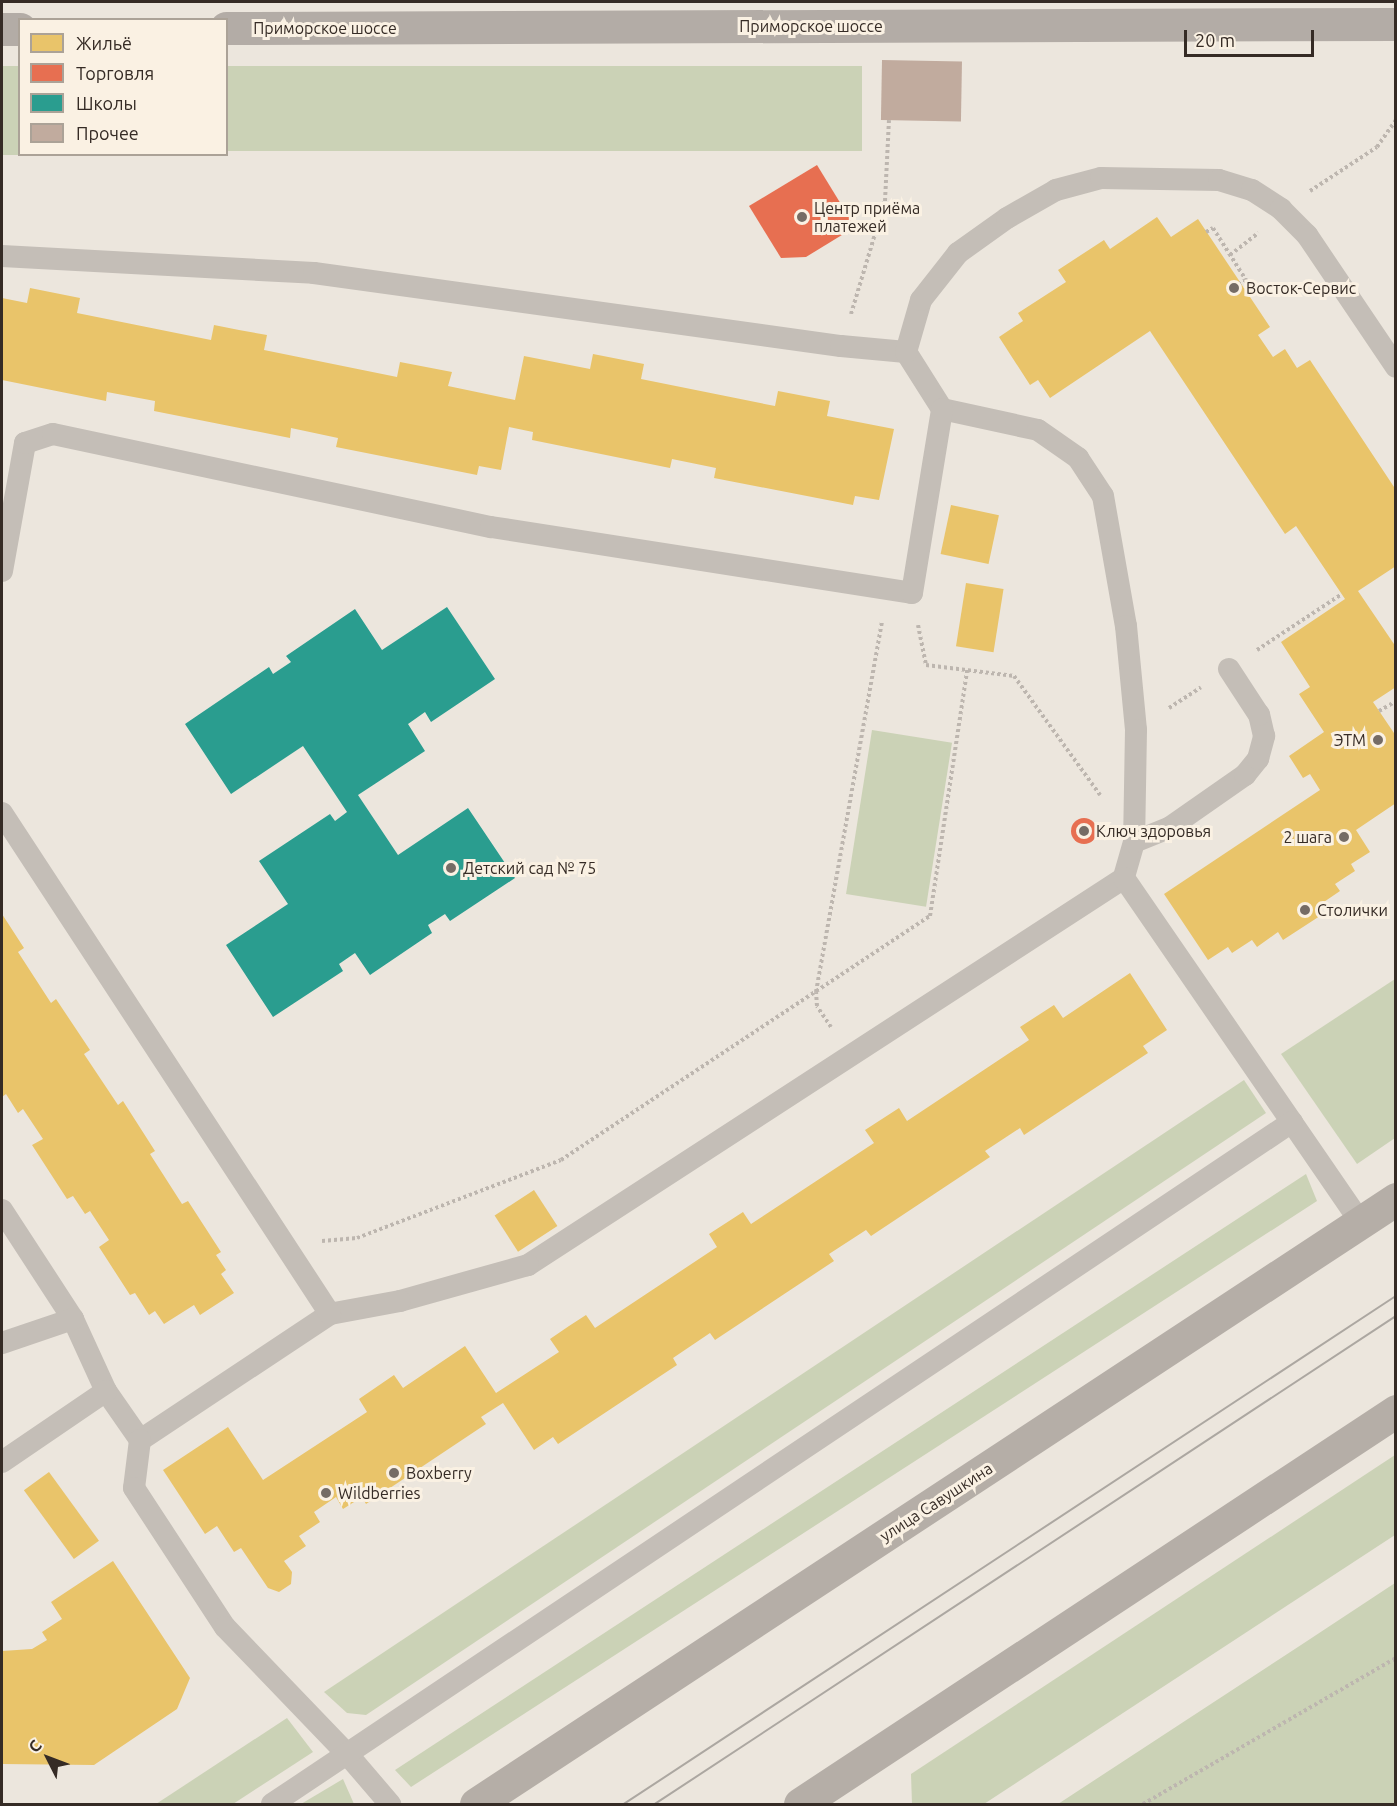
<!DOCTYPE html>
<meta charset="utf-8">
<style>
body{margin:0}
#map{position:relative;width:1397px;height:1806px;overflow:hidden;background:#ece6dd;font-family:Ubuntu,sans-serif}
div>[style]{position:absolute}
.green>*{inset:0;background:#cbd2b6;transform-origin:0 0}
.homes>*{inset:0;background:#e9c46a;transform-origin:0 0}
.shops>*{inset:0;background:#e76f51}
.round{border-radius:50%}
.schools>*{inset:0;background:#2a9d8f}
.building>*{inset:0;background:#c1ab9e;transform-origin:0 0}
.path>*{height:4px;margin-top:-2px;transform-origin:0;background:repeating-linear-gradient(90deg,#bdb6af 0 3px,transparent 0 6px)}
.service>*{height:22px;margin:-11px;padding:0 11px;transform-origin:11px;border-radius:11px;background:#c4beb7}
.secondary>*{height:33px;margin:-16.5px;padding:0 16.5px;transform-origin:16.5px;border-radius:16.5px;background:#b5aea7}
.primary>*{height:33px;margin:-16.5px;padding:0 16.5px;transform-origin:16.5px;border-radius:16.5px;background:#b3aca6}
.tram>*{height:1.5px;margin:-0.75px;padding:0 0.75px;transform-origin:0.75px;border-radius:0.75px;background:#aca7a1}
.dots>*{width:16px;height:16px;translate:-50% -50%;box-sizing:border-box;border:3px solid #faf1e3;border-radius:50%}
span{translate:-50% -50%;white-space:nowrap;text-align:center;line-height:1.15;-webkit-text-stroke:6px #faf1e3;paint-order:stroke}
.street-label{font-size:16px;color:#352b25}
.poi-label{font-size:16px;color:#352b25}
.left{translate:0 -50%;text-align:left}
.right{translate:-100% -50%;text-align:right}
.frame{position:absolute;inset:0;border:3px solid #352b25;pointer-events:none}
.legend{position:absolute;left:18px;top:18px;width:210px;height:138px;box-sizing:border-box;background:#faf1e3;border:2px solid #aba297;margin:0;padding:8px 10px;list-style:none;font-size:18px;color:#352b25}
.legend li{display:flex;align-items:center;gap:12px;height:30px}
.legend b{width:30px;border:2px solid #aba297}
.north{position:absolute;left:18px;top:1728px;width:60px;height:60px;-webkit-text-stroke:4px #faf1e3;paint-order:stroke;rotate:312deg;font-size:16px;font-weight:700;line-height:24px;text-align:center;color:#352b25}
.north::after{content:'';display:block;margin:auto;width:21px;height:27px;background:#352b25;clip-path:polygon(50% 0,100% 100%,50% 72%,0 100%)}
.scale{position:absolute;left:1184px;top:30px;width:130px;height:27px;box-sizing:border-box;border:3px solid #352b25;border-top:0;padding-left:8px;font-size:18px;line-height:21px;white-space:nowrap;color:#352b25;-webkit-text-stroke:4px #faf1e3;paint-order:stroke}
</style>
<div id="map">
<div class="green">
<i style="clip-path:polygon(2px 66px,19px 66px,20px 154px,24px 155px,2px 155px)"></i>
<i style="left:226px;top:66px;width:636px;height:85px"></i>
<i style="left:872px;top:730px;width:81px;height:166px;rotate:9deg"></i>
<i style="clip-path:polygon(1395px 979px,1395px 1138px,1357px 1164px,1281px 1054px)"></i>
<i style="clip-path:polygon(1244px 1080px,1266px 1113px,366px 1715px,347px 1713px,324px 1692px)"></i>
<i style="clip-path:polygon(1306px 1174px,1317px 1201px,411px 1787px,395px 1770px)"></i>
<i style="clip-path:polygon(1395px 1455px,1395px 1535px,984px 1804px,912px 1804px,911px 1774px)"></i>
<i style="clip-path:polygon(1395px 1583px,1395px 1804px,1058px 1804px,1301px 1645px)"></i>
<i style="clip-path:polygon(287px 1718px,313px 1752px,233px 1804px,156px 1804px)"></i>
<i style="clip-path:polygon(343px 1779px,354px 1804px,301px 1804px)"></i>
</div>
<div class="homes">
<i style="clip-path:polygon(1157px 217px,1171px 237px,1198px 219px,1270px 327px,1258px 335px,1273px 357px,1285px 349px,1297px 368px,1310px 360px,1396px 490px,1396px 566px,1358px 591px,1396px 647px,1396px 687px,1373px 702px,1396px 736px,1396px 803px,1356px 830px,1370px 852px,1351px 864px,1355px 871px,1335px 884px,1340px 891px,1318px 906px,1323px 914px,1283px 940px,1278px 932px,1257px 947px,1252px 940px,1232px 953px,1228px 947px,1208px 960px,1164px 894px,1320px 790px,1310px 774px,1303px 778px,1289px 756px,1324px 732px,1299px 694px,1310px 687px,1281px 642px,1345px 599px,1296px 526px,1285px 534px,1150px 331px,1050px 398px,1038px 380px,1030px 385px,999px 337px,1023px 321px,1018px 313px,1066px 282px,1058px 270px,1104px 240px,1110px 249px)"></i>
<i style="clip-path:polygon(30px 288px,80px 298px,77px 313px,211px 340px,214px 325px,239px 330px,267px 335px,264px 350px,397px 377px,400px 362px,452px 372px,448px 386px,515px 400px,524px 356px,590px 369px,593px 354px,644px 364px,641px 379px,775px 406px,778px 391px,830px 401px,827px 416px,894px 429px,879px 500px,855px 496px,853px 505px,714px 478px,716px 468px,672px 459px,670px 468px,532px 440px,533px 432px,509px 427px,501px 470px,479px 466px,477px 475px,336px 447px,338px 438px,291px 428px,290px 438px,154px 411px,155px 401px,107px 392px,106px 401px,2px 380px,2px 298px,27px 303px)"></i>
<i style="left:951px;top:505px;width:49px;height:50px;rotate:12deg"></i>
<i style="left:966px;top:583px;width:38px;height:64px;rotate:9deg"></i>
<i style="clip-path:polygon(2px 914px,24px 948px,18px 952px,51px 1003px,56px 999px,90px 1050px,84px 1054px,118px 1105px,123px 1101px,155px 1151px,150px 1154px,182px 1204px,188px 1201px,221px 1252px,216px 1255px,226px 1270px,221px 1274px,234px 1293px,200px 1315px,194px 1305px,164px 1324px,155px 1311px,149px 1315px,135px 1293px,130px 1295px,99px 1247px,109px 1240px,90px 1211px,85px 1214px,73px 1196px,67px 1199px,32px 1145px,43px 1139px,23px 1109px,18px 1113px,6px 1094px,2px 1097px)"></i>
<i style="clip-path:polygon(1130px 973px,1167px 1030px,1143px 1046px,1148px 1053px,1024px 1135px,1020px 1128px,985px 1151px,990px 1157px,871px 1236px,866px 1230px,829px 1254px,834px 1261px,715px 1340px,710px 1333px,673px 1358px,677px 1365px,558px 1444px,553px 1437px,534px 1450px,503px 1403px,481px 1417px,486px 1424px,366px 1504px,362px 1497px,343px 1509px,336px 1497px,314px 1512px,320px 1522px,299px 1536px,306px 1546px,284px 1561px,292px 1572px,291px 1584px,279px 1592px,268px 1588px,241px 1548px,234px 1552px,217px 1526px,205px 1534px,163px 1470px,228px 1427px,263px 1480px,367px 1412px,359px 1399px,394px 1375px,403px 1388px,465px 1346px,496px 1393px,559px 1352px,550px 1339px,569px 1326px,586px 1315px,595px 1328px,717px 1247px,709px 1234px,743px 1212px,751px 1224px,874px 1143px,865px 1130px,899px 1108px,907px 1121px,1029px 1040px,1020px 1027px,1054px 1005px,1063px 1018px)"></i>
<i style="left:534px;top:1190px;width:43px;height:47px;rotate:57deg"></i>
<i style="left:49px;top:1472px;width:85px;height:31px;rotate:54deg"></i>
<i style="clip-path:polygon(113px 1561px,190px 1678px,177px 1709px,94px 1765px,2px 1764px,2px 1651px,32px 1649px,47px 1640px,42px 1632px,62px 1619px,51px 1602px)"></i>
</div>
<div class="shops">
<i style="clip-path:polygon(817px 165px,855px 227px,806px 257px,781px 258px,749px 206px)"></i>
<i class="round" style="left:1071px;top:818px;width:26px;height:26px"></i>
</div>
<div class="schools">
<i style="clip-path:polygon(447px 607px,495px 679px,431px 722px,425px 712px,408px 724px,425px 751px,358px 795px,398px 855px,468px 808px,515px 878px,450px 921px,445px 914px,428px 925px,432px 933px,370px 975px,355px 953px,339px 964px,343px 971px,273px 1017px,226px 945px,288px 904px,259px 861px,330px 814px,335px 821px,347px 812px,303px 746px,231px 794px,185px 724px,269px 667px,273px 674px,291px 662px,286px 656px,355px 609px,382px 650px)"></i>
</div>
<div class="building">
<i style="left:882px;top:60px;width:80px;height:60px;rotate:1deg"></i>
</div>
<div class="path">
<i style="left:1310px;top:191px;width:80px;rotate:-33.3deg"></i>
<i style="left:1377px;top:147px;width:33px;rotate:-55deg"></i>
<i style="left:1206px;top:232px;width:8px;rotate:-30deg"></i>
<i style="left:1213px;top:228px;width:62px;rotate:57.6deg"></i>
<i style="left:1246px;top:280px;width:7px;rotate:153deg"></i>
<i style="left:1230px;top:255px;width:36px;rotate:-38deg"></i>
<i style="left:851px;top:314px;width:118px;rotate:-73.3deg"></i>
<i style="left:885px;top:201px;width:81px;rotate:-87.2deg"></i>
<i style="left:918px;top:625px;width:41px;rotate:78.7deg"></i>
<i style="left:926px;top:665px;width:89px;rotate:7.1deg"></i>
<i style="left:1014px;top:676px;width:147px;rotate:54.1deg"></i>
<i style="left:1257px;top:650px;width:102px;rotate:-33.4deg"></i>
<i style="left:1169px;top:708px;width:38px;rotate:-33deg"></i>
<i style="left:1379px;top:711px;width:20px;rotate:-30deg"></i>
<i style="left:831px;top:1027px;width:25px;rotate:-124deg"></i>
<i style="left:817px;top:1006px;width:14px;rotate:-94deg"></i>
<i style="left:816px;top:992px;width:377px;rotate:-79.9deg"></i>
<i style="left:322px;top:1241px;width:35px;rotate:-5deg"></i>
<i style="left:357px;top:1238px;width:218px;rotate:-20.9deg"></i>
<i style="left:561px;top:1160px;width:442px;rotate:-33.5deg"></i>
<i style="left:930px;top:916px;width:249px;rotate:-81.4deg"></i>
<i style="left:1143px;top:1804px;width:292px;rotate:-30deg"></i>
</div>
<div class="service">
<i style="left:2px;top:256px;width:312px;rotate:3.1deg"></i>
<i style="left:314px;top:273px;width:532px;rotate:7.89deg"></i>
<i style="left:841px;top:346px;width:65px;rotate:5.3deg"></i>
<i style="left:906px;top:352px;width:67px;rotate:57.7deg"></i>
<i style="left:942px;top:409px;width:98px;rotate:12.3deg"></i>
<i style="left:1038px;top:430px;width:49px;rotate:35deg"></i>
<i style="left:1078px;top:458px;width:45px;rotate:56.7deg"></i>
<i style="left:1103px;top:496px;width:132px;rotate:80deg"></i>
<i style="left:1126px;top:626px;width:104px;rotate:84.5deg"></i>
<i style="left:1136px;top:730px;width:112px;rotate:91deg"></i>
<i style="left:1134px;top:842px;width:37px;rotate:106deg"></i>
<i style="left:1124px;top:878px;width:711px;rotate:147deg"></i>
<i style="left:528px;top:1265px;width:133px;rotate:164.3deg"></i>
<i style="left:400px;top:1301px;width:71px;rotate:169.5deg"></i>
<i style="left:330px;top:1314px;width:228px;rotate:146.4deg"></i>
<i style="left:906px;top:352px;width:54px;rotate:-73.9deg"></i>
<i style="left:921px;top:300px;width:60px;rotate:-51.8deg"></i>
<i style="left:958px;top:253px;width:60px;rotate:-35.5deg"></i>
<i style="left:1007px;top:218px;width:56px;rotate:-29.7deg"></i>
<i style="left:1056px;top:190px;width:47px;rotate:-14.9deg"></i>
<i style="left:1101px;top:178px;width:118px;rotate:1deg"></i>
<i style="left:1219px;top:180px;width:34px;rotate:17deg"></i>
<i style="left:1252px;top:190px;width:35px;rotate:33deg"></i>
<i style="left:1281px;top:209px;width:37px;rotate:45deg"></i>
<i style="left:1307px;top:235px;width:159px;rotate:56deg"></i>
<i style="left:2px;top:571px;width:130px;rotate:-79.8deg"></i>
<i style="left:25px;top:443px;width:29px;rotate:-18deg"></i>
<i style="left:53px;top:434px;width:448px;rotate:12deg"></i>
<i style="left:491px;top:527px;width:426px;rotate:8.9deg"></i>
<i style="left:912px;top:593px;width:186px;rotate:-80.7deg"></i>
<i style="left:2px;top:813px;width:599px;rotate:56.79deg"></i>
<i style="left:1134px;top:842px;width:38px;rotate:-22deg"></i>
<i style="left:1169px;top:828px;width:93px;rotate:-34.9deg"></i>
<i style="left:1245px;top:775px;width:21px;rotate:-51deg"></i>
<i style="left:1258px;top:759px;width:24px;rotate:-75deg"></i>
<i style="left:1264px;top:736px;width:22px;rotate:-103deg"></i>
<i style="left:1259px;top:715px;width:55px;rotate:-123.1deg"></i>
<i style="left:1124px;top:878px;width:417px;rotate:55.5deg"></i>
<i style="left:2px;top:1210px;width:130px;rotate:56.9deg"></i>
<i style="left:73px;top:1319px;width:79px;rotate:65.4deg"></i>
<i style="left:106px;top:1391px;width:60px;rotate:55.2deg"></i>
<i style="left:140px;top:1440px;width:48px;rotate:97.1deg"></i>
<i style="left:134px;top:1488px;width:166px;rotate:56.8deg"></i>
<i style="left:225px;top:1627px;width:178px;rotate:46.1deg"></i>
<i style="left:348px;top:1755px;width:65px;rotate:49.4deg"></i>
<i style="left:2px;top:1343px;width:75px;rotate:-18.7deg"></i>
<i style="left:2px;top:1462px;width:126px;rotate:-34.3deg"></i>
<i style="left:272px;top:1804px;width:1227px;rotate:-33.77deg"></i>
</div>
<div class="secondary">
<i style="left:476px;top:1804px;width:1101px;rotate:-33.33deg"></i>
<i style="left:800px;top:1804px;width:714px;rotate:-33.4deg"></i>
</div>
<div class="primary">
<i style="left:226px;top:28px;width:1170px;rotate:-0.2deg"></i>
<i style="left:2px;top:29px;width:18px"></i>
</div>
<div class="tram">
<i style="left:624px;top:1804px;width:924px;rotate:-33.35deg"></i>
<i style="left:655px;top:1804px;width:887px;rotate:-33.37deg"></i>
</div>
<div class="dots">
<i style="left:802px;top:217px;background:#756c65"></i>
<i style="left:1234px;top:288px;background:#756c65"></i>
<i style="left:1378px;top:740px;background:#756c65"></i>
<i style="left:1084px;top:831px;background:#756c65"></i>
<i style="left:1344px;top:837px;background:#756c65"></i>
<i style="left:451px;top:868px;background:#756c65"></i>
<i style="left:1305px;top:910px;background:#756c65"></i>
<i style="left:394px;top:1473px;background:#756c65"></i>
<i style="left:326px;top:1493px;background:#756c65"></i>
</div>
<div class="street-label">
<span style="left:811px;top:26px">Приморское шоссе</span>
<span style="left:325px;top:28px">Приморское шоссе</span>
<span style="left:936px;top:1502px;rotate:-33deg">улица Савушкина</span>
</div>
<div class="poi-label">
<span class="left" style="left:814px;top:217px">Центр приёма<br>платежей</span>
<span class="left" style="left:1246px;top:288px">Восток-Сервис</span>
<span class="right" style="left:1366px;top:740px">ЭТМ</span>
<span class="left" style="left:1096px;top:831px">Ключ здоровья</span>
<span class="right" style="left:1332px;top:837px">2 шага</span>
<span class="left" style="left:463px;top:868px">Детский сад № 75</span>
<span class="left" style="left:1317px;top:910px">Столички</span>
<span class="left" style="left:406px;top:1473px">Boxberry</span>
<span class="left" style="left:338px;top:1493px">Wildberries</span>
</div>
<div class="frame"></div>
<ul class="legend">
<li><b style="height:16px;background:#e9c46a"></b>Жильё</li>
<li><b style="height:16px;background:#e76f51"></b>Торговля</li>
<li><b style="height:16px;background:#2a9d8f"></b>Школы</li>
<li><b style="height:16px;background:#c1ab9e"></b>Прочее</li>
</ul>
<div class="north">С</div>
<div class="scale">20 m</div>
</div>
